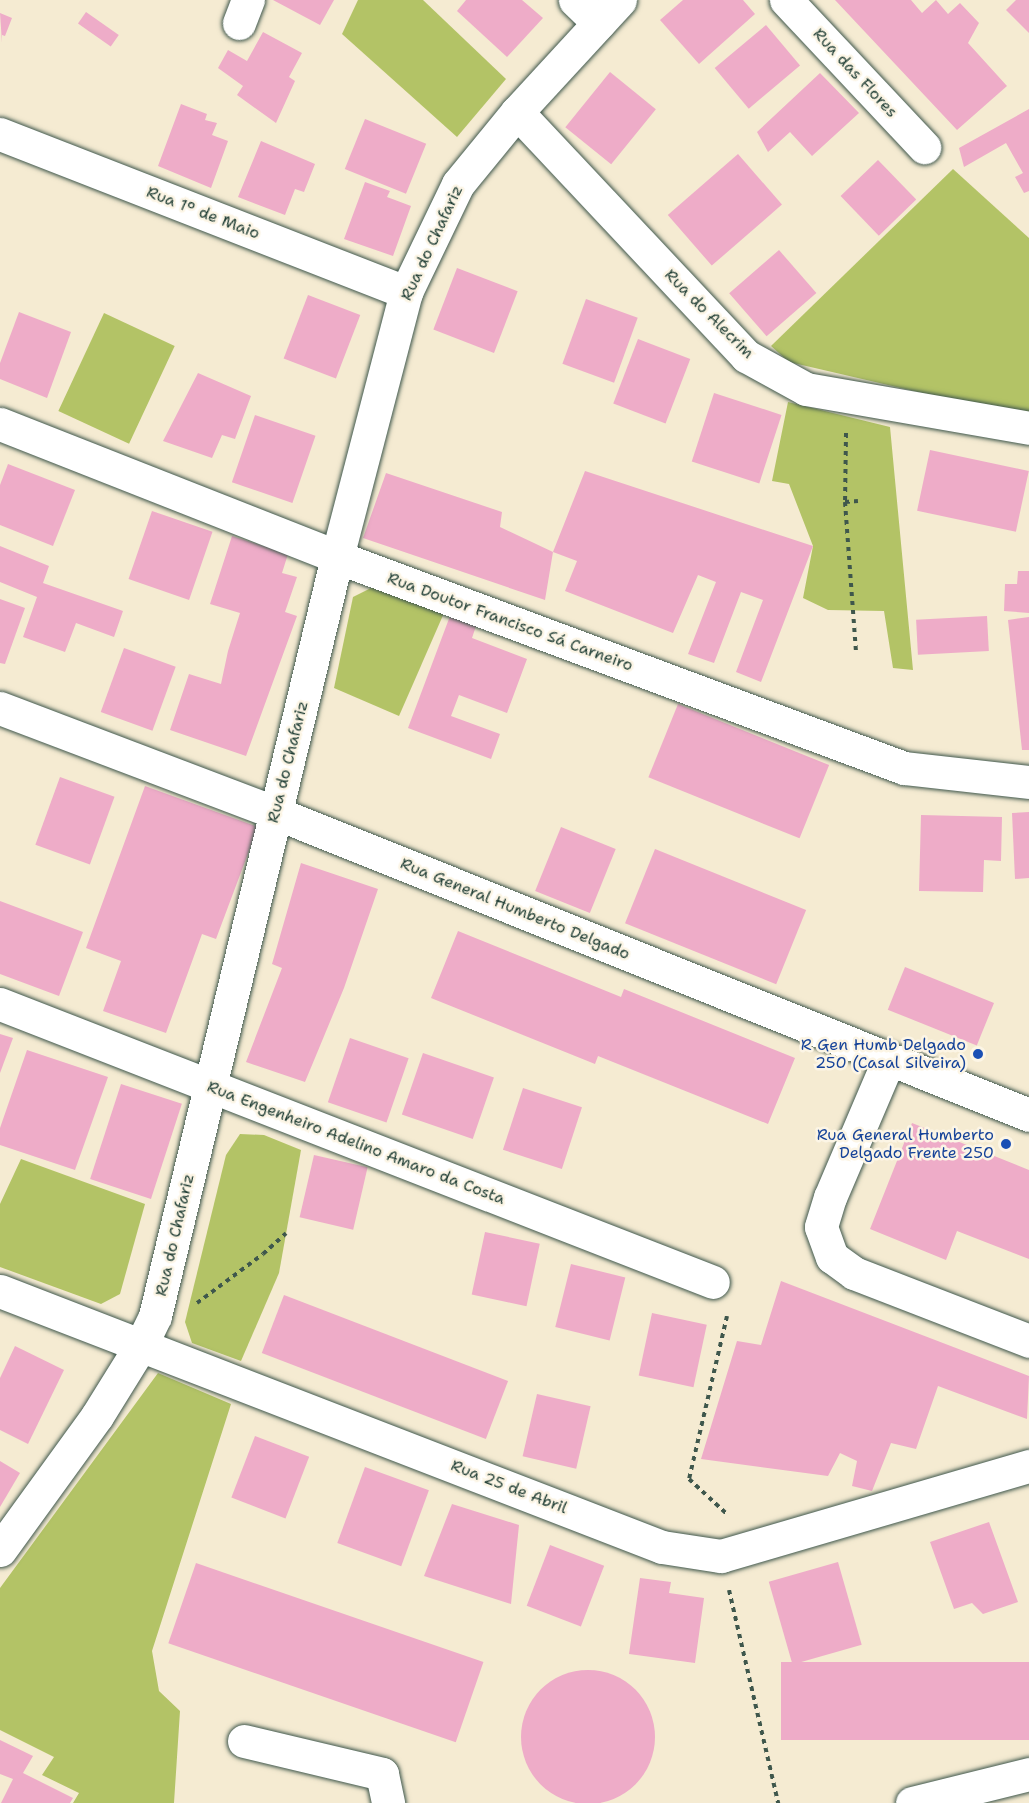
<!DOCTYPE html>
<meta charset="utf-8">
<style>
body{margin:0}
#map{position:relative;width:1029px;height:1803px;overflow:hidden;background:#f5ebd2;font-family:"Shantell Sans",sans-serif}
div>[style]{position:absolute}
.green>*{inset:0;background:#b3c366;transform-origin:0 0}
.building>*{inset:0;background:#eeacc8;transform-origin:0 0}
.round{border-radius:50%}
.path>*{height:4px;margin-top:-2px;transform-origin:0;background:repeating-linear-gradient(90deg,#3f574c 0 4.5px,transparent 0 9px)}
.roads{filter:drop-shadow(0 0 2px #3f574c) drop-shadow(0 0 2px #3f574c)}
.minor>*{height:33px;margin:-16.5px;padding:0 16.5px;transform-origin:16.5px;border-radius:16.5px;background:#fff}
.dots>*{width:16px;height:16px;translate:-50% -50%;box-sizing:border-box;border:3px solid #fcf5e5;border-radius:50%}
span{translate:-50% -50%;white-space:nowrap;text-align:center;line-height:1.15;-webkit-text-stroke:5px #fcf5e5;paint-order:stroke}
.street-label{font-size:16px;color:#1f3d34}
.transit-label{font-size:16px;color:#164399}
.right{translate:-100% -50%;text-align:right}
</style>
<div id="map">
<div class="green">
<i style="clip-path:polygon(358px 0,423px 0,506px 79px,457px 137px,342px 34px)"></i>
<i style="clip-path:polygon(953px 169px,1029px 238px,1029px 412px,944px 398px,789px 362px,771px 346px)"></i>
<i style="left:104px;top:313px;width:78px;height:108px;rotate:25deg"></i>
<i style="clip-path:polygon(788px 402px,890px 427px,913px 670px,893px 668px,884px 611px,828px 610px,803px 598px,813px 546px,789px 484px,772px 481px)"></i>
<i style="clip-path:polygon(375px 586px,444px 613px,399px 716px,334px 688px,353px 597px)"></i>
<i style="clip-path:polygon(240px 1134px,264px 1135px,301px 1150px,279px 1273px,241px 1361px,192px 1343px,185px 1322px,226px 1155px)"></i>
<i style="clip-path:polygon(21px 1159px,145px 1204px,120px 1294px,101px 1304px,0 1267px,0 1204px)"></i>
<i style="clip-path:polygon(158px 1373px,231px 1404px,152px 1651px,159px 1691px,180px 1711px,174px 1803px,73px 1803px,79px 1793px,42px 1775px,54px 1757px,0 1730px,0 1588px)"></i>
</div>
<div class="building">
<i style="clip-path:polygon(273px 0,334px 0,320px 25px)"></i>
<i style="clip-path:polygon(466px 0,522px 0,543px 18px,507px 57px,457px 11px)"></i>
<i style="clip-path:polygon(683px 0,743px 0,755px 14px,699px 64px,660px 20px)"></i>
<i style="clip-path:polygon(835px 0,911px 0,922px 13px,936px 0,948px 14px,960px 3px,979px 23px,968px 43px,1007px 86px,957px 130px)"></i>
<i style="clip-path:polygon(1016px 0,1029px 0,1029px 33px,1006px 10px)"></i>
<i style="left:86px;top:12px;width:40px;height:14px;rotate:35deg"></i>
<i style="clip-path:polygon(0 13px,12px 18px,5px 36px,2px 35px,2px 43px)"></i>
<i style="left:766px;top:25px;width:53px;height:67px;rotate:50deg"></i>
<i style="clip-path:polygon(263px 32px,302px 53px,289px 77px,295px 81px,276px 123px,237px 95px,243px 86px,218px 68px,228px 50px,247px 61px)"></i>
<i style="left:610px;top:72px;width:59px;height:71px;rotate:39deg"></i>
<i style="clip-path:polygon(820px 73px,859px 113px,812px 156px,790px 132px,768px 152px,757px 132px)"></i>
<i style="clip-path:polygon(181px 104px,207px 114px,205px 120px,217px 123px,212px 135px,228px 141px,211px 188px,158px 166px)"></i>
<i style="clip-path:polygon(1029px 109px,1029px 191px,1024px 193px,1015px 177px,1023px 173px,1006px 143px,964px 167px,959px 148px)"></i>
<i style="left:365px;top:119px;width:66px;height:54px;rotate:22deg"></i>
<i style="clip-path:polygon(261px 141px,315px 164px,304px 192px,295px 189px,285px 215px,238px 197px)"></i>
<i style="left:738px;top:154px;width:67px;height:93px;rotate:49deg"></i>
<i style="left:878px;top:160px;width:55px;height:52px;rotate:46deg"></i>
<i style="clip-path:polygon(365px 182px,390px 191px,387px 197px,411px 206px,393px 256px,344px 239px)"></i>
<i style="left:779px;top:250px;width:57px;height:66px;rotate:49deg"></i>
<i style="left:457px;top:268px;width:65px;height:66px;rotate:21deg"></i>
<i style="left:308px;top:295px;width:56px;height:68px;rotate:21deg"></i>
<i style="left:586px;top:299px;width:55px;height:69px;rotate:20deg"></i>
<i style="clip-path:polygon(19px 312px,71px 332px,47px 398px,0 379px,0 363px)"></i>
<i style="left:638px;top:339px;width:56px;height:69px;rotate:21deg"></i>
<i style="clip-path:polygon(198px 373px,251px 396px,235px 439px,222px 435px,212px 458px,163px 441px)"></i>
<i style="left:714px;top:393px;width:71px;height:72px;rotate:18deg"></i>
<i style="left:255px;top:415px;width:64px;height:71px;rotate:19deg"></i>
<i style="left:930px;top:450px;width:101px;height:62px;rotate:12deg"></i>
<i style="clip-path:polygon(8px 464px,75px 490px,53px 546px,0 525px,0 485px)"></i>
<i style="clip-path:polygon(585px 471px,813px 546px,761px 682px,736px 672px,763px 600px,741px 592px,714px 663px,688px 654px,716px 582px,698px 575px,673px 633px,565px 591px,577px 561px,553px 552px)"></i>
<i style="clip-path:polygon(386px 473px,502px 512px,500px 527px,553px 552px,545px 600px,363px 538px)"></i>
<i style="left:152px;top:511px;width:64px;height:72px;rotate:19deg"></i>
<i style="clip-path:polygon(232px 536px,288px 554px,282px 573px,297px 577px,285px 612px,297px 616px,246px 756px,170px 730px,189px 674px,221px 684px,228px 651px,240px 613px,210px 604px)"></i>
<i style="clip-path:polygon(0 546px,49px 566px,43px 583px,123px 611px,114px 637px,76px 623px,65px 652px,23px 637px,37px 597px,0 582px)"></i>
<i style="clip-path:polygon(1018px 571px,1029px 571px,1029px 613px,1004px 611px,1005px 584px,1017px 584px)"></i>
<i style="clip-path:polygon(0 599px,25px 608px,5px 664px,0 663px)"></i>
<i style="clip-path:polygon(450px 616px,476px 626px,472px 638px,527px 659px,507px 713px,459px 695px,451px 716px,500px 734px,491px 759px,408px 728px)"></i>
<i style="left:987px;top:616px;width:35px;height:71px;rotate:87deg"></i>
<i style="clip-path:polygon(1029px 617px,1029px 750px,1022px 750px,1008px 620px)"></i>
<i style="left:124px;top:648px;width:55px;height:68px;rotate:20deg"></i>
<i style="left:678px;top:704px;width:163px;height:79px;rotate:22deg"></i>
<i style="left:60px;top:777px;width:58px;height:72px;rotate:20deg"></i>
<i style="clip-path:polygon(145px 786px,258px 827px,216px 939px,202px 934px,166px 1033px,103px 1011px,121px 961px,86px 948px)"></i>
<i style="clip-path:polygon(1029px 812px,1029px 878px,1015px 879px,1012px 813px)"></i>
<i style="clip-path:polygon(921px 815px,1002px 817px,1001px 861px,984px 860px,983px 892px,919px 891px)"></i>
<i style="left:561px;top:827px;width:59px;height:69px;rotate:22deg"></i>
<i style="left:655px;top:849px;width:163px;height:80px;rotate:22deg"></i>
<i style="clip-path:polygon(301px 863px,378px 889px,344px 988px,305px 1082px,246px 1062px,282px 968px,272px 964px)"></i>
<i style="clip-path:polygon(0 901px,83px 932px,59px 996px,0 974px)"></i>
<i style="clip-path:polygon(458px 931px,621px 997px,624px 989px,795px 1058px,768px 1124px,598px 1056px,595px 1064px,431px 998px)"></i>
<i style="left:905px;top:967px;width:96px;height:46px;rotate:22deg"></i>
<i style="clip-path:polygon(0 1034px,13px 1038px,0 1073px)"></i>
<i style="left:350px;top:1038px;width:62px;height:68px;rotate:19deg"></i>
<i style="clip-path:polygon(27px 1050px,108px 1077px,75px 1170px,0 1145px,0 1128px)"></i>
<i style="left:423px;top:1053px;width:75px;height:65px;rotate:19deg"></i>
<i style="left:121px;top:1084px;width:64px;height:100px;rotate:18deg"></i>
<i style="left:523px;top:1088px;width:62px;height:65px;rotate:18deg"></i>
<i style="clip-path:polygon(912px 1123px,1029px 1170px,1029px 1259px,957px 1231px,946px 1260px,870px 1229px)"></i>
<i style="left:314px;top:1155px;width:55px;height:64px;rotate:13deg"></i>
<i style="left:485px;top:1232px;width:56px;height:64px;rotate:12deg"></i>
<i style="left:571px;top:1264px;width:56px;height:65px;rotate:14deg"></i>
<i style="clip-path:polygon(781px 1281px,1029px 1376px,1027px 1419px,938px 1386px,916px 1449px,891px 1443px,872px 1491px,852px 1486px,857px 1461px,840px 1453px,828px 1476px,701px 1459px,737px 1341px,761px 1345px)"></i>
<i style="left:284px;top:1295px;width:240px;height:62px;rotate:21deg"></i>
<i style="left:652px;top:1313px;width:56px;height:64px;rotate:12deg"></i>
<i style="clip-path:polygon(15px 1346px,64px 1370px,28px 1444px,0 1430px,0 1378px)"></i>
<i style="left:537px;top:1394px;width:55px;height:64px;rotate:13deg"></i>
<i style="left:255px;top:1436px;width:58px;height:66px;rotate:21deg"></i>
<i style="clip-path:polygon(0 1461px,20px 1473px,0 1507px)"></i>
<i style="left:365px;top:1467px;width:68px;height:81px;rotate:20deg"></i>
<i style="clip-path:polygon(452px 1504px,519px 1525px,511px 1604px,424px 1576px)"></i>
<i style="clip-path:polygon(989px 1522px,1018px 1602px,983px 1614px,972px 1603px,954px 1609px,930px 1542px)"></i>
<i style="left:550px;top:1545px;width:58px;height:65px;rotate:21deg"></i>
<i style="left:838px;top:1562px;width:86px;height:72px;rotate:74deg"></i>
<i style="left:196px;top:1563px;width:304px;height:85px;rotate:19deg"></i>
<i style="clip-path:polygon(640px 1578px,671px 1582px,669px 1593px,704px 1598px,695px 1663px,629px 1654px)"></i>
<i style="left:1029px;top:1662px;width:78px;height:248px;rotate:90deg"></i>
<i class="round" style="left:521px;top:1670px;width:134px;height:134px"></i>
<i style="clip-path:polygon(0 1740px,33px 1756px,23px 1773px,73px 1798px,70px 1803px,1px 1803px,13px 1779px,0 1774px)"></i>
</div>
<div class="path">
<i style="left:846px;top:433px;width:69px;rotate:90.8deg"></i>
<i style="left:845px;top:502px;width:149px;rotate:85.8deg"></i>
<i style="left:845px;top:502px;width:13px;rotate:-4deg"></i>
<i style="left:197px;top:1303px;width:82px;rotate:-36.6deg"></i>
<i style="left:263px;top:1254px;width:31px;rotate:-42deg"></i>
<i style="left:727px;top:1316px;width:167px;rotate:103.1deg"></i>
<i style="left:689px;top:1479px;width:53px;rotate:42.7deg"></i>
<i style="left:729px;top:1590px;width:219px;rotate:77deg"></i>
</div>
<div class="roads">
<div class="minor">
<i style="left:575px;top:0;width:33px;rotate:44deg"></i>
<i style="left:786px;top:0;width:202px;rotate:46.8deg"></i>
<i style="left:239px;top:23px;width:25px;rotate:-69deg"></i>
<i style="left:517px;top:112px;width:335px;rotate:46.8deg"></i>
<i style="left:746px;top:356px;width:68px;rotate:28.8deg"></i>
<i style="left:806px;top:389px;width:226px;rotate:9.9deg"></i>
<i style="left:0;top:134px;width:436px;rotate:21.3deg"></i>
<i style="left:0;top:424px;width:362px;rotate:21.5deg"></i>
<i style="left:337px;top:557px;width:605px;rotate:20.41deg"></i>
<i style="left:904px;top:768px;width:126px;rotate:6.4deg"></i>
<i style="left:0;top:708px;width:295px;rotate:20.8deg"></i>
<i style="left:276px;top:813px;width:811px;rotate:21.85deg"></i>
<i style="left:0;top:1004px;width:765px;rotate:21.3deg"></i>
<i style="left:889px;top:1059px;width:150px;rotate:113.1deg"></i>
<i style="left:830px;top:1197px;width:31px;rotate:107deg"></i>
<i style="left:821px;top:1227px;width:32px;rotate:70deg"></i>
<i style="left:832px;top:1257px;width:27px;rotate:36deg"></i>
<i style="left:854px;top:1273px;width:188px;rotate:21.2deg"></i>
<i style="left:0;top:1291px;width:710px;rotate:21.14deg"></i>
<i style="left:662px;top:1547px;width:60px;rotate:8.7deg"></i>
<i style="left:721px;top:1556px;width:321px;rotate:-16.3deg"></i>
<i style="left:0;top:1550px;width:165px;rotate:-54.1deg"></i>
<i style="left:97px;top:1416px;width:84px;rotate:-58.2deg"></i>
<i style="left:141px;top:1345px;width:32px;rotate:-64deg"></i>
<i style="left:155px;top:1316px;width:781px;rotate:-76.52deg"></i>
<i style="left:337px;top:557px;width:274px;rotate:-75.4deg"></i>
<i style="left:406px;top:292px;width:120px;rotate:-64.3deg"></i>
<i style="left:458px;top:184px;width:93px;rotate:-50.7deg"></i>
<i style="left:517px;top:112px;width:152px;rotate:-47.4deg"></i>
<i style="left:244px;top:1741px;width:142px;rotate:13.4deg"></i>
<i style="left:382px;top:1774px;width:30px;rotate:78deg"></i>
<i style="left:912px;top:1803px;width:121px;rotate:-13.9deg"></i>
</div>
</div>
<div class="dots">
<i style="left:978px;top:1054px;background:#1a4fb4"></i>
<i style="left:1006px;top:1144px;background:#1a4fb4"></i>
</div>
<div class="street-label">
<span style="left:855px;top:73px;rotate:47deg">Rua das Flores</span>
<span style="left:203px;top:213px;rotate:21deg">Rua 1º de Maio</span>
<span style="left:432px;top:243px;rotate:-65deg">Rua do Chafariz</span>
<span style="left:709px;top:314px;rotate:45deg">Rua do Alecrim</span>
<span style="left:510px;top:622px;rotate:20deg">Rua Doutor Francisco Sá Carneiro</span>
<span style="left:288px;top:762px;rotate:-76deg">Rua do Chafariz</span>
<span style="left:515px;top:909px;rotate:22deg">Rua General Humberto Delgado</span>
<span style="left:356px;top:1143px;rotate:21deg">Rua Engenheiro Adelino Amaro da Costa</span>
<span style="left:175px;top:1235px;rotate:-77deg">Rua do Chafariz</span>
<span style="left:509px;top:1487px;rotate:21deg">Rua 25 de Abril</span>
</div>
<div class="transit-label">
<span class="right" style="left:966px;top:1054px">R Gen Humb Delgado<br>250 (Casal Silveira)</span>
<span class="right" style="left:994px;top:1144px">Rua General Humberto<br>Delgado Frente 250</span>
</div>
</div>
